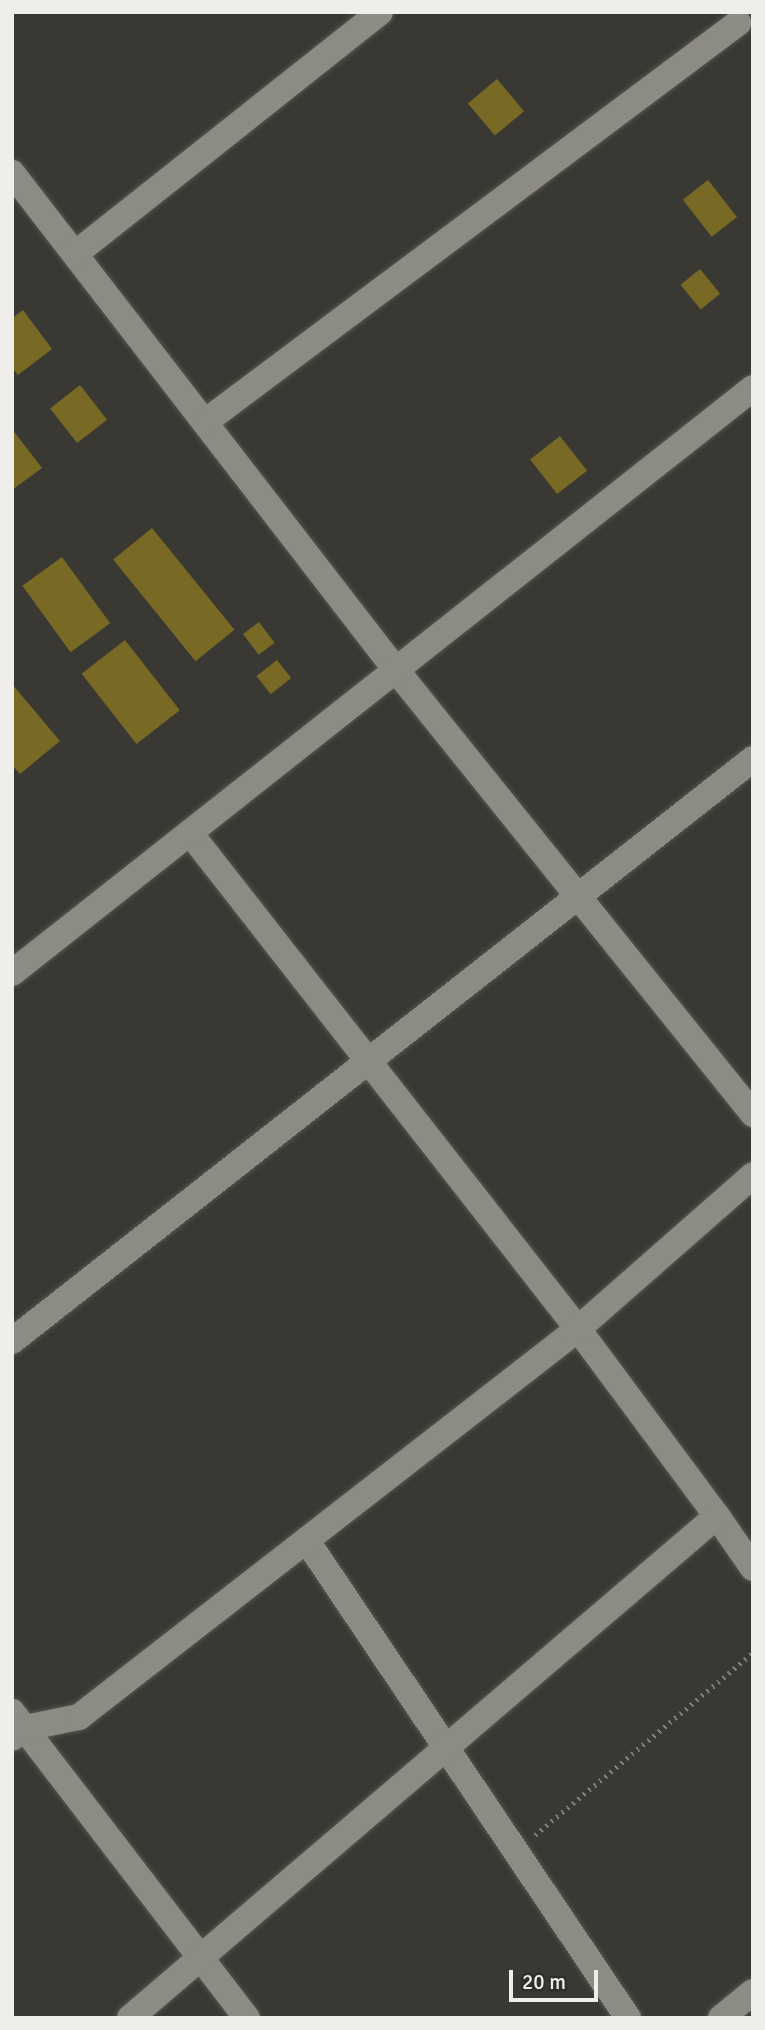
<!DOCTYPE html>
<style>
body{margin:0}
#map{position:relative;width:765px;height:2030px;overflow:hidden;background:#393832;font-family:Signika,sans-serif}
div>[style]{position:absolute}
.building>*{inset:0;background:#786a24;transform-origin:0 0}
.path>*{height:4.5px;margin-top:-2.25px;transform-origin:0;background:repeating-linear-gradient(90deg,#7f7e79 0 2px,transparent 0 7px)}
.roads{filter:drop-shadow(0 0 2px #565550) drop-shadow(0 0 2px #565550)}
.minor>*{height:26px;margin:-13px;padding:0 13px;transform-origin:13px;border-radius:13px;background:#8c8b84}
span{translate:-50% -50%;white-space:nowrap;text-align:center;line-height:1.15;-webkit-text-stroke:5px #2f2e28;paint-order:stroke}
.frame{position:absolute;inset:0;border:14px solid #efeeea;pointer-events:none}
.scale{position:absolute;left:509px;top:1970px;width:89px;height:32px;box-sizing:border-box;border:4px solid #efeeea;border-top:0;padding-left:9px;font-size:21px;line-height:24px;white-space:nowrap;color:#efeeea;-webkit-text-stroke:5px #2f2e28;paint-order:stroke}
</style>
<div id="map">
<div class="building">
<i style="left:497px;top:79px;width:42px;height:38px;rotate:50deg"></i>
<i style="left:708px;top:180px;width:47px;height:32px;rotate:52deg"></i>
<i style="left:700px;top:269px;width:32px;height:25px;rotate:51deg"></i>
<i style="clip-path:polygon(23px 310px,52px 349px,18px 375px,12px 368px,12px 318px)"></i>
<i style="left:80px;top:385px;width:44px;height:38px;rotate:52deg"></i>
<i style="clip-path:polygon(12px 429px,42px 468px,12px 490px)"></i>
<i style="left:560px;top:436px;width:44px;height:38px;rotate:52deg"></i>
<i style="left:152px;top:528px;width:131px;height:50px;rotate:51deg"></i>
<i style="left:62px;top:557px;width:82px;height:49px;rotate:54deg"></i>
<i style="left:259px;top:622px;width:26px;height:20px;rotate:53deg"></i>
<i style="left:125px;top:640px;width:89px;height:55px;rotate:52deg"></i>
<i style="left:277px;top:660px;width:23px;height:26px;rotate:52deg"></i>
<i style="clip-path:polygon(12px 684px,60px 741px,20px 774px,12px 765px)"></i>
</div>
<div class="path">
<i style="left:535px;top:1835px;width:284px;rotate:-39.9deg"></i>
</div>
<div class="roads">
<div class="minor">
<i style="left:12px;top:173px;width:628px;rotate:52.31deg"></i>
<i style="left:396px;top:670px;width:570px;rotate:51.2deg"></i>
<i style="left:75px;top:254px;width:389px;rotate:-38.4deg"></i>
<i style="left:205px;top:422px;width:666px;rotate:-36.82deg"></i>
<i style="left:190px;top:833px;width:630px;rotate:51.97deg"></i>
<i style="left:578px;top:1329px;width:233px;rotate:53.4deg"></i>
<i style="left:717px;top:1516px;width:63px;rotate:55.3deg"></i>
<i style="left:12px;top:973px;width:944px;rotate:-38.29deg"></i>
<i style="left:12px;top:1341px;width:942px;rotate:-38.15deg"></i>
<i style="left:307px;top:1541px;width:575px;rotate:56.06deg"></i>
<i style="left:12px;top:1712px;width:386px;rotate:52.5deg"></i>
<i style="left:12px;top:1738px;width:16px;rotate:-38deg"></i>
<i style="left:25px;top:1728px;width:55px;rotate:-11.5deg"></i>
<i style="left:79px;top:1717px;width:632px;rotate:-37.87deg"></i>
<i style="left:578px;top:1329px;width:233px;rotate:-41.3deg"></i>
<i style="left:130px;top:2018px;width:772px;rotate:-40.54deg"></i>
<i style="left:721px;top:2018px;width:41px;rotate:-39.1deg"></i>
</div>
</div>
<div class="frame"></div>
<div class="scale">20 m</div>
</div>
